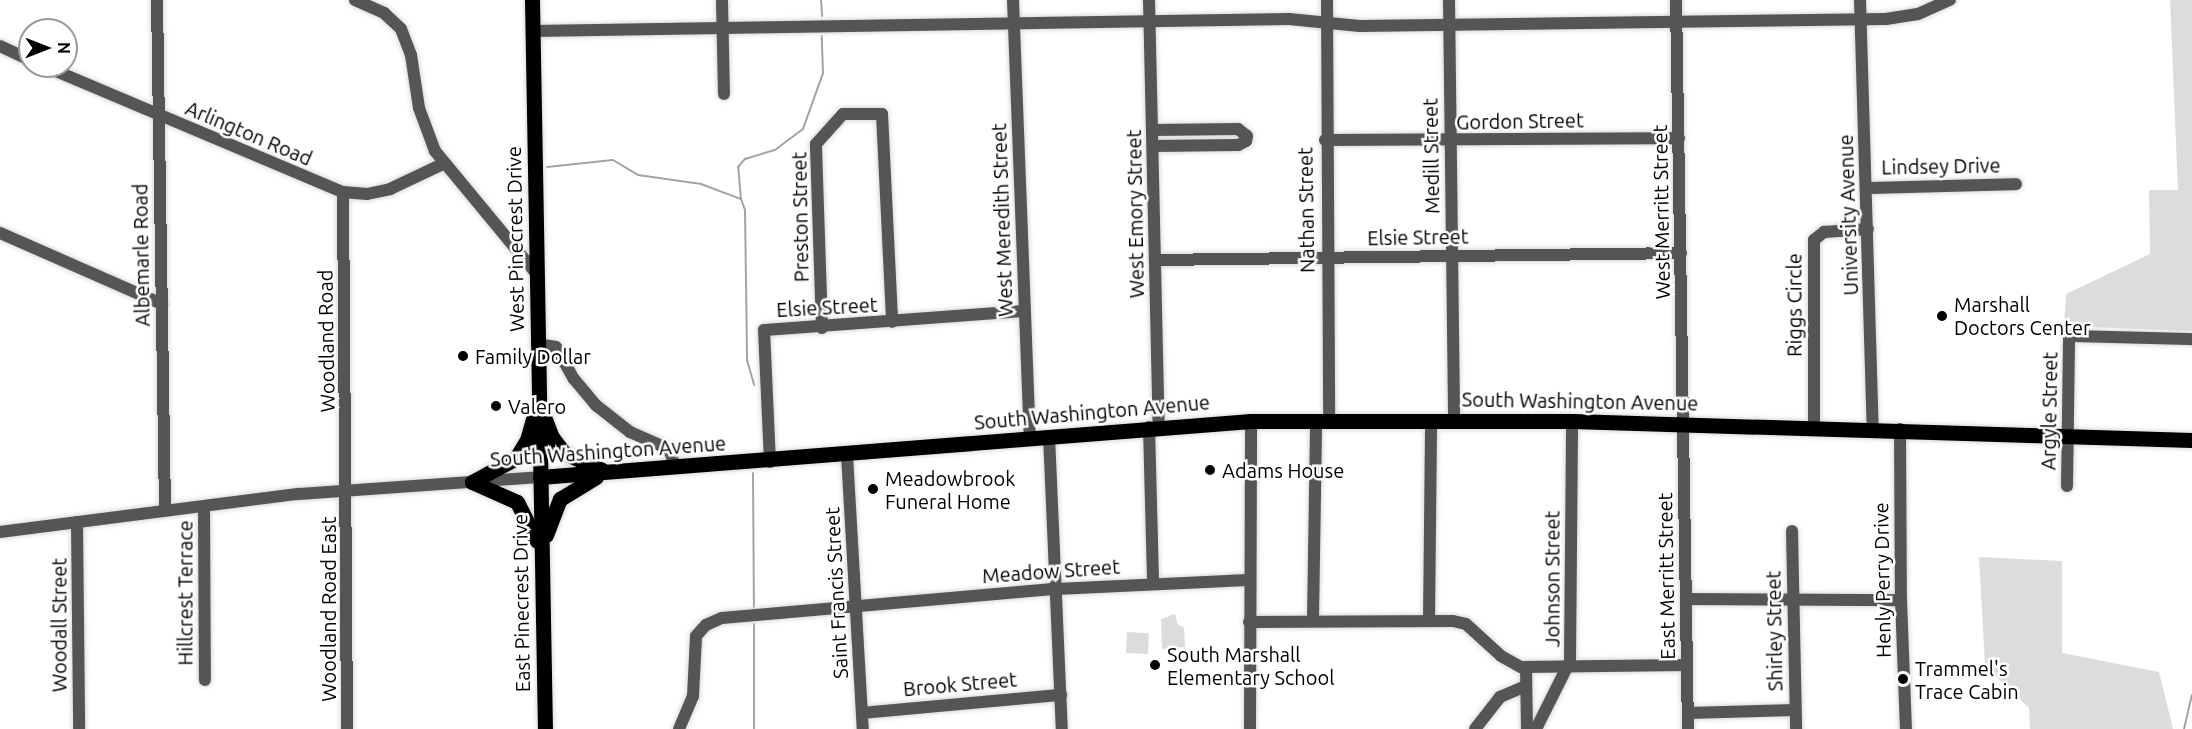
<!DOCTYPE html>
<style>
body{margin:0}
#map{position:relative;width:2192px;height:729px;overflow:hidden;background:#fff;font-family:Ubuntu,sans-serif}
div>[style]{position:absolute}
.green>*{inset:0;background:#dcdcdc;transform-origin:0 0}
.stream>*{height:2px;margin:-1px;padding:0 1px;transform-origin:1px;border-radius:1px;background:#a3a3a3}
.roads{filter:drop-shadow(0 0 2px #dbdbdb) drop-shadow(0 0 2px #dbdbdb)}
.minor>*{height:12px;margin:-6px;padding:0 6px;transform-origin:6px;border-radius:6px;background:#555}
.major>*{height:15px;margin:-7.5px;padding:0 7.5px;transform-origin:7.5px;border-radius:7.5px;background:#000}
.dots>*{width:16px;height:16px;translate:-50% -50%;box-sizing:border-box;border:3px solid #fff;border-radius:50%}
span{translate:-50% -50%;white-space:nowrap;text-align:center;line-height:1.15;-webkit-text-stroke:5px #fff;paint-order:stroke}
.street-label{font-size:20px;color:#000}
.poi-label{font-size:20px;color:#000}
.left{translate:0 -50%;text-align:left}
.north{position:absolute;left:18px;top:18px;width:60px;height:60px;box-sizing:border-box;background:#fff;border:2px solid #999;border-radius:50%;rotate:90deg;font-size:16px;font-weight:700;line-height:24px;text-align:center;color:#000}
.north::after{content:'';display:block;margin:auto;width:21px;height:27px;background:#000;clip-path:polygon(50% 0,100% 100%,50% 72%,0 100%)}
</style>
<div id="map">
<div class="green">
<i style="clip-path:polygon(2170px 0,2192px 0,2192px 331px,2064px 326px,2066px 294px,2150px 254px,2149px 190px,2178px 190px)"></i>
<i style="clip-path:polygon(1979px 557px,2062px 561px,2062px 653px,2159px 672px,2173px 729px,2030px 729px,2029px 708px,1985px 666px)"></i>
<i style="clip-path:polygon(1175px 614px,1178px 625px,1184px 627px,1185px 647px,1162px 649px,1161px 619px)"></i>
<i style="left:1127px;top:632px;width:22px;height:21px;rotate:3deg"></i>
</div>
<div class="stream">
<i style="left:821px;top:0;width:16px;rotate:86deg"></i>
<i style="left:547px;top:167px;width:66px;rotate:-6.1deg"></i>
<i style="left:613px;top:160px;width:29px;rotate:31deg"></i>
<i style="left:638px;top:175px;width:64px;rotate:8.1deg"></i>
<i style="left:701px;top:184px;width:43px;rotate:20.6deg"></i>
<i style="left:741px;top:199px;width:12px;rotate:70deg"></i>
<i style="left:745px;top:210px;width:150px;rotate:89.2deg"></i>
<i style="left:747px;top:360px;width:26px;rotate:74deg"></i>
<i style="left:741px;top:199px;width:32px;rotate:-95deg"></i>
<i style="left:738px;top:167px;width:11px;rotate:-49deg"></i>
<i style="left:745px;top:159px;width:31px;rotate:-17deg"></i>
<i style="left:775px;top:150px;width:35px;rotate:-37deg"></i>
<i style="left:803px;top:129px;width:59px;rotate:-70.3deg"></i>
<i style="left:823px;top:73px;width:37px;rotate:-92deg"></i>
<i style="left:753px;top:473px;width:135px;rotate:89.6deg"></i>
<i style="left:754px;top:624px;width:105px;rotate:90deg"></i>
<i style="left:2184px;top:729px;width:35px;rotate:-77deg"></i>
</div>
<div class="roads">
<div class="minor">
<i style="left:157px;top:0;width:510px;rotate:89.1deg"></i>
<i style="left:355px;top:0;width:32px;rotate:24deg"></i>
<i style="left:384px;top:13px;width:23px;rotate:43deg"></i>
<i style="left:401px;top:29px;width:28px;rotate:69deg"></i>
<i style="left:411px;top:55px;width:54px;rotate:81.4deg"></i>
<i style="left:419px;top:108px;width:46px;rotate:69.6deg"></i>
<i style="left:435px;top:151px;width:158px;rotate:50.4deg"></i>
<i style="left:722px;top:0;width:94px;rotate:88.8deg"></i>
<i style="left:1013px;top:0;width:438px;rotate:87.8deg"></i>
<i style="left:1149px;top:0;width:426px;rotate:88.7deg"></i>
<i style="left:1327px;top:0;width:420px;rotate:89.7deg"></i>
<i style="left:1449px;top:0;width:420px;rotate:89.3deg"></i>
<i style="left:1676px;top:0;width:729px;rotate:89.06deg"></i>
<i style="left:1860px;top:0;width:428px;rotate:88.3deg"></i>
<i style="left:533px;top:31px;width:756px;rotate:-0.91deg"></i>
<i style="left:1289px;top:19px;width:71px;rotate:5.6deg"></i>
<i style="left:1360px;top:26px;width:526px;rotate:-0.76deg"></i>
<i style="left:1886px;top:19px;width:32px;rotate:-9deg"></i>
<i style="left:1918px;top:14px;width:35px;rotate:-24deg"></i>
<i style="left:0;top:46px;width:33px;rotate:25deg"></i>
<i style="left:44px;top:66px;width:324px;rotate:22.9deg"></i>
<i style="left:343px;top:192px;width:24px;rotate:5deg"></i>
<i style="left:367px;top:194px;width:24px;rotate:-12deg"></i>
<i style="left:390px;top:189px;width:59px;rotate:-25.3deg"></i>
<i style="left:1153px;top:130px;width:85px;rotate:-0.7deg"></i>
<i style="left:1238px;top:129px;width:11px;rotate:38deg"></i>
<i style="left:1247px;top:136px;width:5px;rotate:101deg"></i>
<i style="left:1246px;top:141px;width:9px;rotate:153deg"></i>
<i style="left:1238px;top:145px;width:85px;rotate:179.3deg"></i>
<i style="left:1325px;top:140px;width:354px;rotate:-0.3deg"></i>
<i style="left:1867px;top:188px;width:149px;rotate:-1.5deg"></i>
<i style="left:343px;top:192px;width:537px;rotate:89.57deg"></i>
<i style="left:0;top:233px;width:177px;rotate:23.7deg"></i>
<i style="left:1156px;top:260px;width:525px;rotate:-0.76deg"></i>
<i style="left:822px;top:328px;width:184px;rotate:-91.9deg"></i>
<i style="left:816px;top:144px;width:40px;rotate:-48deg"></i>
<i style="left:843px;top:114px;width:39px"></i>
<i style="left:882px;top:114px;width:208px;rotate:87.2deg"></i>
<i style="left:537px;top:344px;width:19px;rotate:9deg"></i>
<i style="left:556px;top:347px;width:37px;rotate:61deg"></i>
<i style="left:574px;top:379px;width:35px;rotate:50deg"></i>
<i style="left:597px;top:406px;width:42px;rotate:38.2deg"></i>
<i style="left:630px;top:432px;width:43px;rotate:23.6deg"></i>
<i style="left:669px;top:449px;width:20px;rotate:70deg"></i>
<i style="left:1149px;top:427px;width:157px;rotate:88.5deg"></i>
<i style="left:1814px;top:428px;width:188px;rotate:-90deg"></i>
<i style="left:1814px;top:240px;width:13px;rotate:-39deg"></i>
<i style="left:1824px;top:232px;width:44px;rotate:-3.9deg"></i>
<i style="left:1900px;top:429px;width:171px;rotate:89.7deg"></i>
<i style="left:1901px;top:600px;width:129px;rotate:87.8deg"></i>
<i style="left:1049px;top:436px;width:293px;rotate:87.5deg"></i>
<i style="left:847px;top:455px;width:274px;rotate:86.7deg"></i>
<i style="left:770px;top:462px;width:132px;rotate:-92.6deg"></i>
<i style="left:764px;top:330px;width:261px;rotate:-4.2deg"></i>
<i style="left:2067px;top:486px;width:150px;rotate:-89.2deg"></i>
<i style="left:2069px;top:336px;width:123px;rotate:1.4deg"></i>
<i style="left:204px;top:507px;width:173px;rotate:89.7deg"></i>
<i style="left:77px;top:522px;width:207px;rotate:89.4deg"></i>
<i style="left:1792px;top:531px;width:198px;rotate:88.8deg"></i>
<i style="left:0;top:532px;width:300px;rotate:-7.3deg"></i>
<i style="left:298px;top:494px;width:243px;rotate:-4deg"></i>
<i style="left:1687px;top:599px;width:214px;rotate:0.3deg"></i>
<i style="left:1313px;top:620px;width:200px;rotate:-89.1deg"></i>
<i style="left:1429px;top:621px;width:201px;rotate:-89.4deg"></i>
<i style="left:1249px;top:622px;width:204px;rotate:-0.3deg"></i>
<i style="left:1453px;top:621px;width:13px;rotate:13deg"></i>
<i style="left:1466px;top:624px;width:47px;rotate:42.4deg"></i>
<i style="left:1501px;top:656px;width:23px;rotate:29deg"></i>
<i style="left:1521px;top:667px;width:166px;rotate:-0.7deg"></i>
<i style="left:1526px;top:667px;width:62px;rotate:89.1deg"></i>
<i style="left:862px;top:713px;width:200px;rotate:-5.2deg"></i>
<i style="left:1688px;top:713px;width:107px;rotate:-1.6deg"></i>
<i style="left:679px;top:729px;width:36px;rotate:-67deg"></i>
<i style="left:693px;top:696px;width:60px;rotate:-87.1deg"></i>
<i style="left:696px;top:636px;width:15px;rotate:-48deg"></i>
<i style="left:706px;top:625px;width:17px;rotate:-24deg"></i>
<i style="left:722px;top:618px;width:335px;rotate:-5deg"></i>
<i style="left:1056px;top:589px;width:193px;rotate:-2.7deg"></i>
<i style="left:1250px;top:729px;width:308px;rotate:-89.8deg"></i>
<i style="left:1475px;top:729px;width:41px;rotate:-52deg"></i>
<i style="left:1500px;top:697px;width:28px;rotate:-23deg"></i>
<i style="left:1536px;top:729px;width:76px;rotate:-63.4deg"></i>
<i style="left:1570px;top:661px;width:240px;rotate:-89.5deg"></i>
</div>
<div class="major">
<i style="left:532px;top:0;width:729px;rotate:88.98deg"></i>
<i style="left:543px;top:414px;width:25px;rotate:69deg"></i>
<i style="left:552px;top:437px;width:20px;rotate:53deg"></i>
<i style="left:564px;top:453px;width:42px;rotate:24.1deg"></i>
<i style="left:540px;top:477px;width:713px;rotate:-4.5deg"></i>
<i style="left:1251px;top:421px;width:321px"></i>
<i style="left:1572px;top:421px;width:620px;rotate:1.76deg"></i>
<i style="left:472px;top:482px;width:50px;rotate:-28.6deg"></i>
<i style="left:516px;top:458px;width:21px;rotate:-59deg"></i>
<i style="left:527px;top:440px;width:26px;rotate:-74deg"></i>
<i style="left:472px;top:482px;width:49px;rotate:24deg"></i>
<i style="left:517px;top:502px;width:44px;rotate:62.9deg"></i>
<i style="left:546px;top:535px;width:39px;rotate:-69deg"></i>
<i style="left:560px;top:499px;width:42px;rotate:-31.4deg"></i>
</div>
</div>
<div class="dots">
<i style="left:1942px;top:316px;background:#000"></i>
<i style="left:463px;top:356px;background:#000"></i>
<i style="left:496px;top:406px;background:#000"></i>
<i style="left:1210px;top:470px;background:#000"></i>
<i style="left:873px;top:489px;background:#000"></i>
<i style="left:1155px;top:665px;background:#000"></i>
<i style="left:1903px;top:679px;background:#000"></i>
</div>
<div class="street-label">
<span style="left:1520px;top:121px;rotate:-1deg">Gordon Street</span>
<span style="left:249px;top:133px;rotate:23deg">Arlington Road</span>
<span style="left:1431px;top:156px;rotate:-91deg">Medill Street</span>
<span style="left:1941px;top:166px;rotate:-1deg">Lindsey Drive</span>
<span style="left:1306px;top:210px;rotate:-91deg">Nathan Street</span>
<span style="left:1661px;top:212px;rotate:-91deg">West Merritt Street</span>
<span style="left:1135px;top:214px;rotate:-91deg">West Emory Street</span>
<span style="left:1848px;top:215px;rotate:-92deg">University Avenue</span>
<span style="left:800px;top:217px;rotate:-91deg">Preston Street</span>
<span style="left:1002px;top:220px;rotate:-92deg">West Meredith Street</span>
<span style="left:1418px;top:237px;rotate:-1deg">Elsie Street</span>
<span style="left:515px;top:239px;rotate:-91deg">West Pinecrest Drive</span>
<span style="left:141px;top:255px;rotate:-91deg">Albemarle Road</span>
<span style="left:1794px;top:305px;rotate:-90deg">Riggs Circle</span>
<span style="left:827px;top:307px;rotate:-3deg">Elsie Street</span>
<span style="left:326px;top:341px;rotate:-91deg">Woodland Road</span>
<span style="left:1580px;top:401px;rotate:1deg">South Washington Avenue</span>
<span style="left:2049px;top:411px;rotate:-89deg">Argyle Street</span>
<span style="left:1092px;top:412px;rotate:-5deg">South Washington Avenue</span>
<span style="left:608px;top:451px;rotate:-4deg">South Washington Avenue</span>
<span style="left:1051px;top:571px;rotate:-4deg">Meadow Street</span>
<span style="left:1666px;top:576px;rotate:-91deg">East Merritt Street</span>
<span style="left:1552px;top:579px;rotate:-90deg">Johnson Street</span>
<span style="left:1882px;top:580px;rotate:-91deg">Henly Perry Drive</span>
<span style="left:185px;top:593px;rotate:-90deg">Hillcrest Terrace</span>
<span style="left:836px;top:593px;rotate:-93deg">Saint Francis Street</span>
<span style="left:521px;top:603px;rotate:-91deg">East Pinecrest Drive</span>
<span style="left:328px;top:609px;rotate:-90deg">Woodland Road East</span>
<span style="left:59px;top:625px;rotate:-90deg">Woodall Street</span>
<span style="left:1774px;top:631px;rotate:-91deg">Shirley Street</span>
<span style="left:960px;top:684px;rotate:-5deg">Brook Street</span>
</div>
<div class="poi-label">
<span class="left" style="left:1954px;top:316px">Marshall<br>Doctors Center</span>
<span class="left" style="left:475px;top:356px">Family Dollar</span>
<span class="left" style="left:508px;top:406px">Valero</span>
<span class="left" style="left:1222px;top:470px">Adams House</span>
<span class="left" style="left:885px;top:490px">Meadowbrook<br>Funeral Home</span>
<span class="left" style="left:1167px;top:666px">South Marshall<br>Elementary School</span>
<span class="left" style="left:1915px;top:680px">Trammel's<br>Trace Cabin</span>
</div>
<div class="north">N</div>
</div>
